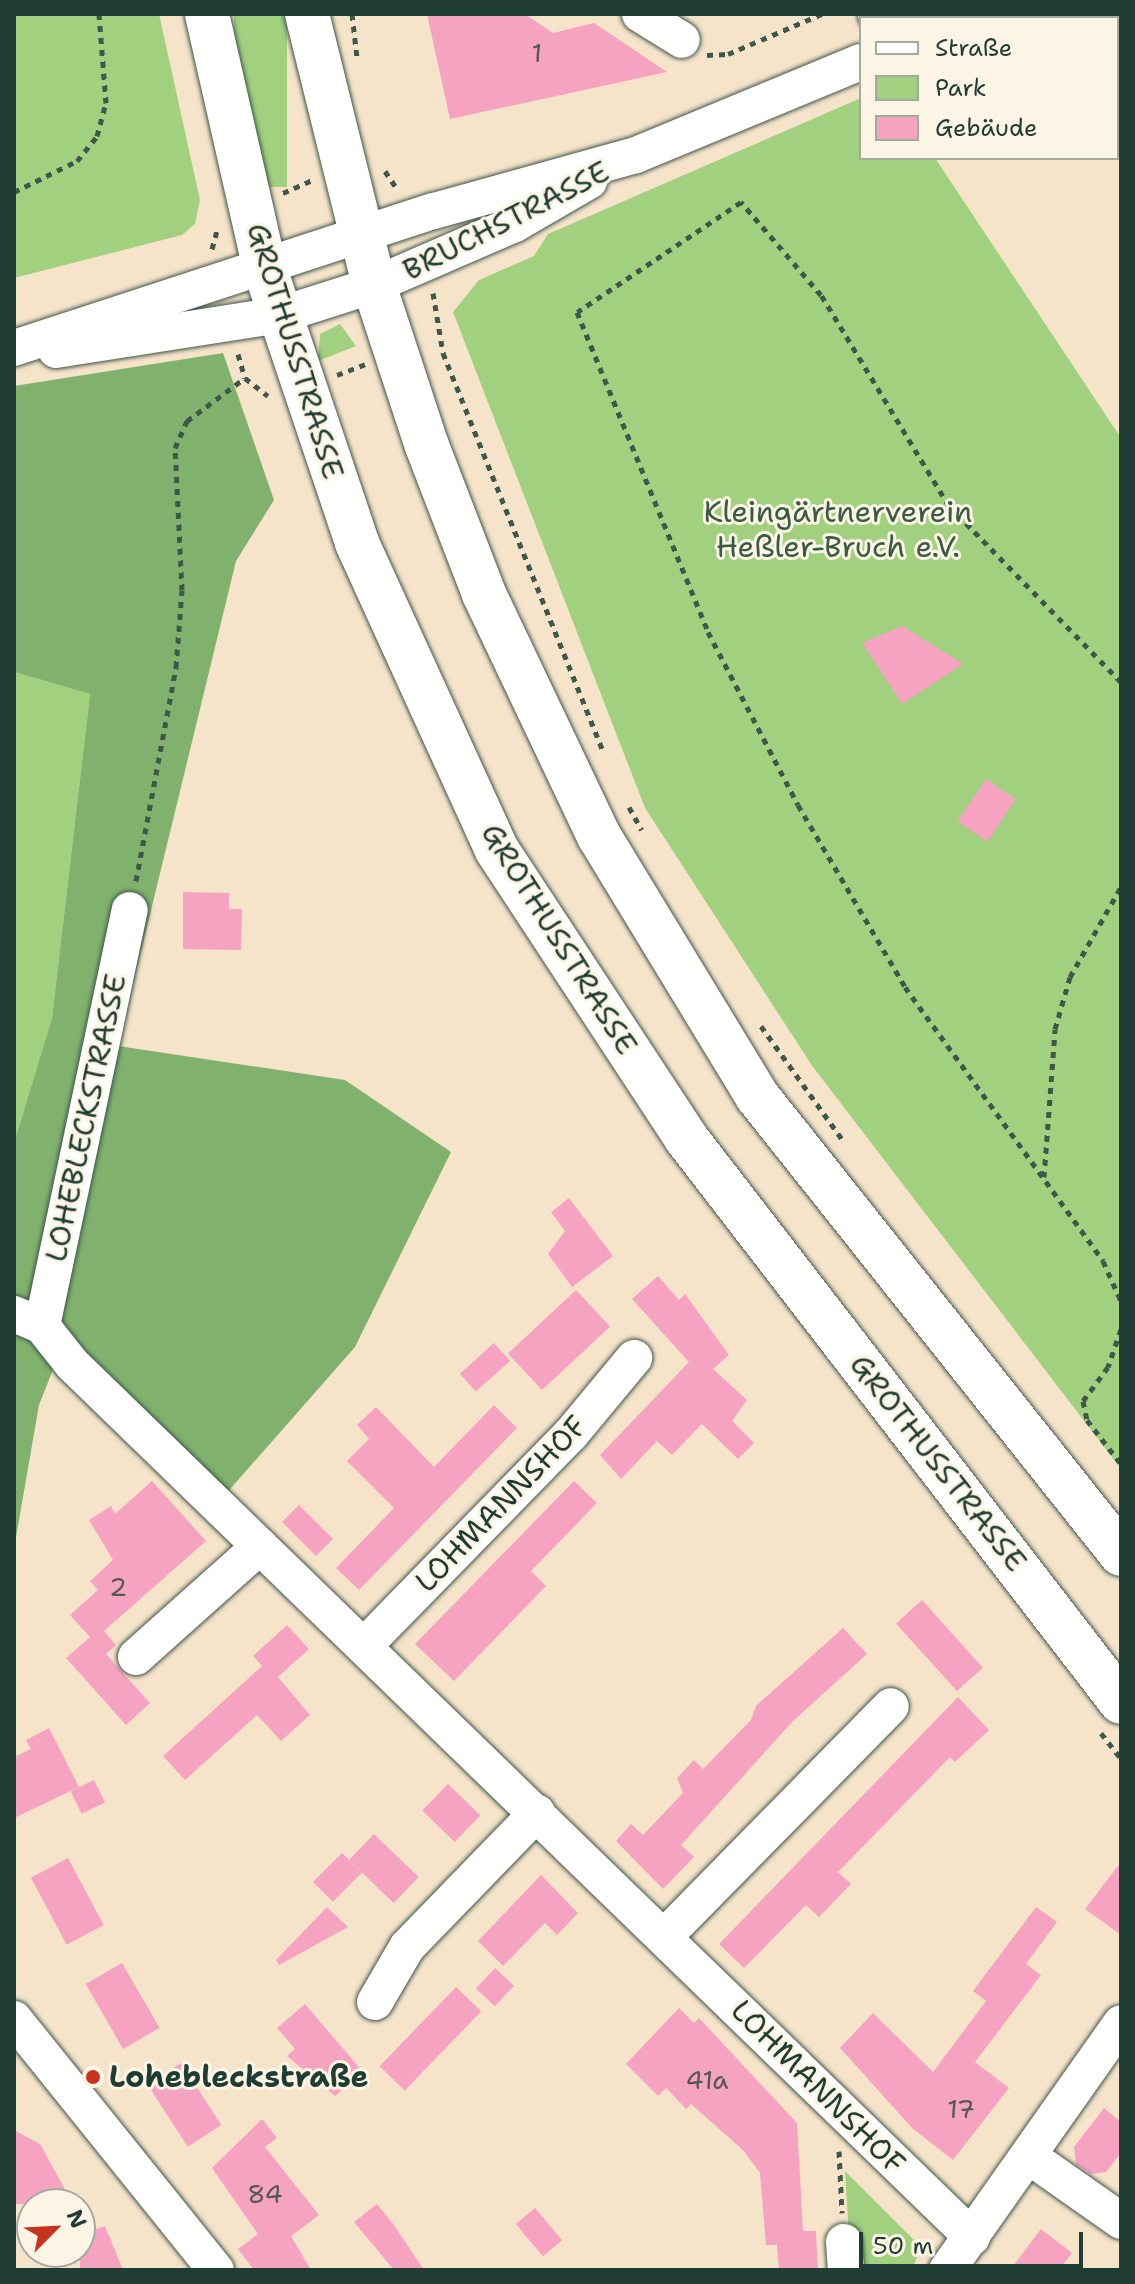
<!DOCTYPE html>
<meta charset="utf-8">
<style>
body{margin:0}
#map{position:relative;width:1135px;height:2284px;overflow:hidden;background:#f6e4ca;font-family:"Shantell Sans",sans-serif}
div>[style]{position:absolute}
.green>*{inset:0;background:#a1d07e;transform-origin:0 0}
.forest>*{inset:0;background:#80b26d}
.building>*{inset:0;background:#f6a3c2;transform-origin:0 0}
.path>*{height:5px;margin-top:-2.5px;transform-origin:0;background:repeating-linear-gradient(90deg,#3f564a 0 6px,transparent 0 12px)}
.roads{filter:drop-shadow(0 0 2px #3f564a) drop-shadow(0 0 2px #3f564a)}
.minor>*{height:36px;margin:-18px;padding:0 18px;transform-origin:18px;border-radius:18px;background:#fff}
.major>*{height:44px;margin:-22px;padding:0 22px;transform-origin:22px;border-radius:22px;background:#fff}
.dots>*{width:22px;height:22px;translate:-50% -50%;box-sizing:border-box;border:4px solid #fcf5e5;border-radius:50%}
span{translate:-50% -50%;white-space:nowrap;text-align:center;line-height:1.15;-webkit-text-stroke:6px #fcf5e5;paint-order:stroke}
.number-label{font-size:26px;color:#555658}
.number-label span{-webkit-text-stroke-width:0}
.street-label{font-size:30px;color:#1f3d34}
.park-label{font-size:30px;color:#395a43}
.poi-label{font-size:30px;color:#1f3d34;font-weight:700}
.left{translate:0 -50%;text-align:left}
.frame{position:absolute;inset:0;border:16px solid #1f3d34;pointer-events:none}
.legend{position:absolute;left:859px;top:16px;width:260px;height:144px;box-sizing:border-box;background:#fcf5e5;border:2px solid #a4ab9e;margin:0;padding:10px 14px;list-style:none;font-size:24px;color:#1f3d34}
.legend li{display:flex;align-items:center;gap:16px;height:40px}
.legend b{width:40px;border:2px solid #a4ab9e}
.north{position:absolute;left:16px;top:2188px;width:80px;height:80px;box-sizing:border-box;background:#fcf5e5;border:2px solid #a4ab9e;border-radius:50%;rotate:66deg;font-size:22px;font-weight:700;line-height:32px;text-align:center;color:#1f3d34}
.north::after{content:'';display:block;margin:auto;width:28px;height:36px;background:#c8321e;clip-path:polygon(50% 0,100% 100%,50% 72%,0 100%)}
.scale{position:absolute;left:859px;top:2232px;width:224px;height:36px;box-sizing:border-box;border:4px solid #1f3d34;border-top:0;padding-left:10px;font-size:24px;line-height:28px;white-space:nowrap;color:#1f3d34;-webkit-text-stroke:6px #fcf5e5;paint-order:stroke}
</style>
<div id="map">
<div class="green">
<i style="clip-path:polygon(14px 14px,159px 14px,200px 200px,195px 224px,182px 235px,14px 278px)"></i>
<i style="left:234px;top:14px;width:53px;height:173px"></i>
<i style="clip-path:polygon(861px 98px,861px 158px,935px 158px,1121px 438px,1121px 1469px,813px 1067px,645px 808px,453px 312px,479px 280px,534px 256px,548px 234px)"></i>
<i style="clip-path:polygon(340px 324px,356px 346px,318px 361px,320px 334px)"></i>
<i style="clip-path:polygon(14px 672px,90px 694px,52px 1018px,14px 1143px)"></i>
<i style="clip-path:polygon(845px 2171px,921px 2247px,912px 2270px,851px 2270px)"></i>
</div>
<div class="forest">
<i style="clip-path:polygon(223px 353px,274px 500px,236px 561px,118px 1046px,345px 1080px,451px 1152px,355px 1347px,224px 1496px,61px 1349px,39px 1405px,14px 1549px,14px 1143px,52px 1018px,90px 694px,14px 672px,14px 386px)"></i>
</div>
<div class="building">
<i style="clip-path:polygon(427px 14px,525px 14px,553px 33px,594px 23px,667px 72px,450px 119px)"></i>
<i style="clip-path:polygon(902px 626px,963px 664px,902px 704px,862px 643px)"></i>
<i style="left:986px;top:779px;width:36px;height:51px;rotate:34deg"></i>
<i style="clip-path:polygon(183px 892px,229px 893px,229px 909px,242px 909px,241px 950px,183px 949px)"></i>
<i style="clip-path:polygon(569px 1198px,613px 1256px,572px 1287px,548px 1254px,565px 1231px,551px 1212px)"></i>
<i style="clip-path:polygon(658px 1276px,679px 1300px,685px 1294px,729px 1355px,713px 1369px,747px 1400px,732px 1421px,754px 1443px,738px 1459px,702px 1424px,672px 1455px,657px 1441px,621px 1479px,600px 1455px,689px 1362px,632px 1299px)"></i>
<i style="left:576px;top:1290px;width:50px;height:93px;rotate:47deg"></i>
<i style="left:494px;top:1343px;width:24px;height:46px;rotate:48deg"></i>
<i style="clip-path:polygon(494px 1405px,517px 1428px,359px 1590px,336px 1568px,394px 1508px,347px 1461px,369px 1439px,357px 1425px,376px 1407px,434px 1467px)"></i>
<i style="clip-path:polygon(152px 1481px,206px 1541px,104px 1631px,116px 1645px,106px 1654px,150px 1703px,126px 1725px,66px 1658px,90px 1637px,70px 1615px,98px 1590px,90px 1581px,113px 1560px,89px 1520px,111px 1506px,115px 1514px)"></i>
<i style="clip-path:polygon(574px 1481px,597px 1503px,531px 1571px,546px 1586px,454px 1681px,415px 1644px)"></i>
<i style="left:299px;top:1505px;width:48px;height:24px;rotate:45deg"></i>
<i style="left:922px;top:1600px;width:91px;height:35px;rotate:48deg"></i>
<i style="clip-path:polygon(287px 1625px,309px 1649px,278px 1677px,310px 1715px,281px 1741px,257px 1715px,185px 1780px,163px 1756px,262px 1666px,253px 1656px)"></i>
<i style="clip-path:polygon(843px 1628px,867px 1654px,793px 1721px,681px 1845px,694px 1857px,663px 1889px,616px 1841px,631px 1824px,643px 1835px,683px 1793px,677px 1778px,694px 1760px,703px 1769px,751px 1720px,756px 1706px)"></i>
<i style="clip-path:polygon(958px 1697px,989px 1730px,955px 1762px,950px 1757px,838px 1872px,851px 1884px,819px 1917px,806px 1905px,744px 1968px,719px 1944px)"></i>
<i style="clip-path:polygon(49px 1728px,79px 1787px,14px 1818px,14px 1757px,31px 1749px,26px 1740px)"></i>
<i style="left:94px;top:1780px;width:25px;height:26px;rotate:64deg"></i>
<i style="left:448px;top:1784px;width:45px;height:37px;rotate:44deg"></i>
<i style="left:374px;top:1834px;width:62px;height:36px;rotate:44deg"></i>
<i style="left:342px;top:1853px;width:28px;height:41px;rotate:45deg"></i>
<i style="left:68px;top:1858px;width:76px;height:42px;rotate:62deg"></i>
<i style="clip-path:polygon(1121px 1862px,1121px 1935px,1085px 1909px)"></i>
<i style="clip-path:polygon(541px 1875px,578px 1913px,557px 1935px,545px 1923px,503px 1966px,478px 1941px)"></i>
<i style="clip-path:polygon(327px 1907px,348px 1927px,279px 1965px,276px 1960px)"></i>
<i style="clip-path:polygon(1036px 1907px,1057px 1922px,1026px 1964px,1041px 1975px,975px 2062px,1009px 2088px,953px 2160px,913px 2129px,840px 2048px,873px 2013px,933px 2072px,986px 2001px,973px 1991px)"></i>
<i style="left:122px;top:1963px;width:75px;height:42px;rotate:60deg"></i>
<i style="left:495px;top:1968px;width:26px;height:28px;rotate:43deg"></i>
<i style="left:456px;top:1987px;width:35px;height:110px;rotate:44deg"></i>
<i style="clip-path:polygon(305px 2004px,363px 2072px,335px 2096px,287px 2056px,295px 2049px,277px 2028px)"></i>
<i style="clip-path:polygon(679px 2008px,694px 2023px,699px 2018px,797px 2123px,803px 2231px,816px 2231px,818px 2270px,779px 2270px,777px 2245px,766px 2245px,760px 2173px,744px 2151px,691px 2104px,686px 2109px,666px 2088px,658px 2096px,626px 2064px)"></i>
<i style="left:181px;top:2063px;width:74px;height:40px;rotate:57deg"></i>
<i style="clip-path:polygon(1104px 2108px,1121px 2122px,1121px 2153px,1106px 2172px,1091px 2174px,1076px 2164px,1074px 2147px)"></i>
<i style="clip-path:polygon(262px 2119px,277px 2138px,265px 2147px,319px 2215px,291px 2236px,311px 2270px,254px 2270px,238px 2249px,258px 2234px,212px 2168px)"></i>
<i style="clip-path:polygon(14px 2130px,40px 2144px,73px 2204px,14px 2204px)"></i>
<i style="clip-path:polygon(377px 2204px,394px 2225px,424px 2270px,394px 2270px,354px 2222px)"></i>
<i style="left:535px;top:2208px;width:42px;height:25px;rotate:50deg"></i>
<i style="clip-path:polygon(105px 2226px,123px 2270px,80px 2270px,80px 2235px)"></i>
<i style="clip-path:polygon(1041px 2229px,1072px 2253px,1059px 2270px,1010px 2270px)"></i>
</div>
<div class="path">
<i style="left:352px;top:14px;width:43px;rotate:83.4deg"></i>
<i style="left:707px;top:55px;width:21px;rotate:-3deg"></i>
<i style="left:728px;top:54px;width:102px;rotate:-23.1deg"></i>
<i style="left:385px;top:171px;width:22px;rotate:56deg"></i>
<i style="left:14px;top:192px;width:70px;rotate:-26.2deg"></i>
<i style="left:77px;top:161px;width:32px;rotate:-51deg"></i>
<i style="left:97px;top:136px;width:34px;rotate:-75deg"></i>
<i style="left:106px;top:103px;width:89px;rotate:-94.5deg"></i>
<i style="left:283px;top:193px;width:34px;rotate:-24deg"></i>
<i style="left:212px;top:249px;width:23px;rotate:-75deg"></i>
<i style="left:433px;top:293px;width:61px;rotate:80.5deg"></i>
<i style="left:443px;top:353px;width:429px;rotate:68.1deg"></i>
<i style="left:238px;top:354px;width:25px;rotate:74deg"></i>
<i style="left:245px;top:378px;width:29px;rotate:38deg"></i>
<i style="left:337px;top:375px;width:30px;rotate:-21deg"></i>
<i style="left:1121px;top:682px;width:246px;rotate:-134.3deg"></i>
<i style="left:949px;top:506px;width:247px;rotate:-121.2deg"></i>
<i style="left:821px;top:295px;width:123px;rotate:-130.7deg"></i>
<i style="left:741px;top:202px;width:197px;rotate:146.1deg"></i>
<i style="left:577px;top:312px;width:346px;rotate:67.7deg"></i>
<i style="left:708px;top:632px;width:195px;rotate:62.5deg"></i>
<i style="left:798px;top:805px;width:211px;rotate:59.5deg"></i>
<i style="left:905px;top:987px;width:338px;rotate:54.1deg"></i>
<i style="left:1103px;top:1261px;width:44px;rotate:65.8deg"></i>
<i style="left:629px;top:807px;width:26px;rotate:61deg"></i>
<i style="left:136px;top:881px;width:218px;rotate:-79.4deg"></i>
<i style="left:176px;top:667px;width:77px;rotate:-85.5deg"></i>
<i style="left:182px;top:590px;width:142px;rotate:-92.8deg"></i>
<i style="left:175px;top:448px;width:30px;rotate:-66deg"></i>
<i style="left:187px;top:421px;width:72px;rotate:-36.6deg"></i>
<i style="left:761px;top:1026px;width:143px;rotate:54.4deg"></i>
<i style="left:1044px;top:1177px;width:148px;rotate:-85.7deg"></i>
<i style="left:1055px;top:1029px;width:54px;rotate:-73.9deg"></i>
<i style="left:1070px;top:977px;width:103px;rotate:-60.5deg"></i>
<i style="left:1121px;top:1329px;width:40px;rotate:108.9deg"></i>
<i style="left:1108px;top:1367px;width:42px;rotate:126.3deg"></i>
<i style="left:1083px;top:1401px;width:19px;rotate:78deg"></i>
<i style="left:1087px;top:1420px;width:56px;rotate:52.3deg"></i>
<i style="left:1101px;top:1733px;width:33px;rotate:52deg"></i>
<i style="left:839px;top:2151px;width:62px;rotate:87.2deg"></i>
</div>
<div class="roads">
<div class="minor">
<i style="left:640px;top:14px;width:49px;rotate:31.8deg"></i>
<i style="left:876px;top:14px;width:4px;rotate:63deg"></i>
<i style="left:983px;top:18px;width:13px;rotate:-18deg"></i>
<i style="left:14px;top:348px;width:442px;rotate:-18.1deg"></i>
<i style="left:434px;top:211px;width:210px;rotate:-15.5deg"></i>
<i style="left:636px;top:155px;width:243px;rotate:-22.5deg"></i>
<i style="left:56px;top:350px;width:227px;rotate:-8.9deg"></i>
<i style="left:280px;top:315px;width:99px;rotate:-17.7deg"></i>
<i style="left:374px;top:285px;width:154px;rotate:-23.4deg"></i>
<i style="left:515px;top:224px;width:86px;rotate:-30.2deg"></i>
<i style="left:14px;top:1314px;width:30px;rotate:23deg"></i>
<i style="left:42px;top:1326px;width:48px;rotate:51.7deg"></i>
<i style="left:72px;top:1364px;width:1254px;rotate:44.13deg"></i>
<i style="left:42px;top:1326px;width:425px;rotate:-78.1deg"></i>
<i style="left:364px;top:1646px;width:296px;rotate:-45.7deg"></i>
<i style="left:571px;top:1434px;width:99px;rotate:-50.3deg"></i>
<i style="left:136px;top:1657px;width:166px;rotate:-41.8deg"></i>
<i style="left:665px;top:1936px;width:322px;rotate:-45.5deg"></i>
<i style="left:375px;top:2002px;width:64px;rotate:-59.8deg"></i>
<i style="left:407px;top:1947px;width:187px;rotate:-45.9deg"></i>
<i style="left:14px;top:2019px;width:322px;rotate:51.2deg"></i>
<i style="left:1030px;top:2157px;width:111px;rotate:35.1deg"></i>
<i style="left:844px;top:2242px;width:28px;rotate:86deg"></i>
<i style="left:947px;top:2270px;width:302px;rotate:-54.8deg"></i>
</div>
<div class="major">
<i style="left:207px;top:14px;width:262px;rotate:77.2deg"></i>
<i style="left:265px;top:269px;width:289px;rotate:71.4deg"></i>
<i style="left:357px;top:543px;width:337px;rotate:65.5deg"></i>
<i style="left:497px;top:850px;width:344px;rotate:56.7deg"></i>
<i style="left:686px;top:1138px;width:712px;rotate:52.36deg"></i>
<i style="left:307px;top:14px;width:279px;rotate:76.1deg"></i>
<i style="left:374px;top:285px;width:169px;rotate:71.8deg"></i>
<i style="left:427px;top:446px;width:159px;rotate:68.9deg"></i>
<i style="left:484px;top:594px;width:268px;rotate:64.6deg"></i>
<i style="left:599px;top:836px;width:304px;rotate:58.7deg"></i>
<i style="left:757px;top:1096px;width:585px;rotate:51.52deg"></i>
</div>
</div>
<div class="dots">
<i style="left:93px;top:2077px;background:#c8321e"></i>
</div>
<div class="number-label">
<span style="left:537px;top:53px">1</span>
<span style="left:118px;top:1587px">2</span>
<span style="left:707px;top:2080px">41a</span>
<span style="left:961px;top:2109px">17</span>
<span style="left:265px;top:2194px">84</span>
</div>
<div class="street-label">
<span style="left:506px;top:221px;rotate:-27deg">BRUCHSTRASSE</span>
<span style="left:295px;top:351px;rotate:73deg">GROTHUSSTRASSE</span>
<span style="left:559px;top:939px;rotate:58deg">GROTHUSSTRASSE</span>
<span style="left:86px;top:1118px;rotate:-78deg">LOHEBLECKSTRASSE</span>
<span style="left:938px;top:1463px;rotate:52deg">GROTHUSSTRASSE</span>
<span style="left:501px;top:1504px;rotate:-46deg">LOHMANNSHOF</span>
<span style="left:818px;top:2087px;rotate:45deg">LOHMANNSHOF</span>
</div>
<div class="park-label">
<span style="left:838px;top:529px">Kleingärtnerverein<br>Heßler-Bruch e.V.</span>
</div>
<div class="poi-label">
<span class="left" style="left:109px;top:2077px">Lohebleckstraße</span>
</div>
<div class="frame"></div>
<ul class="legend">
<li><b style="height:10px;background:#fff"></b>Straße</li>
<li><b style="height:22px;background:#a1d07e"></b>Park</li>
<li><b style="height:22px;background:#f6a3c2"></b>Gebäude</li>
</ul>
<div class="north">N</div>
<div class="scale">50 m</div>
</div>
